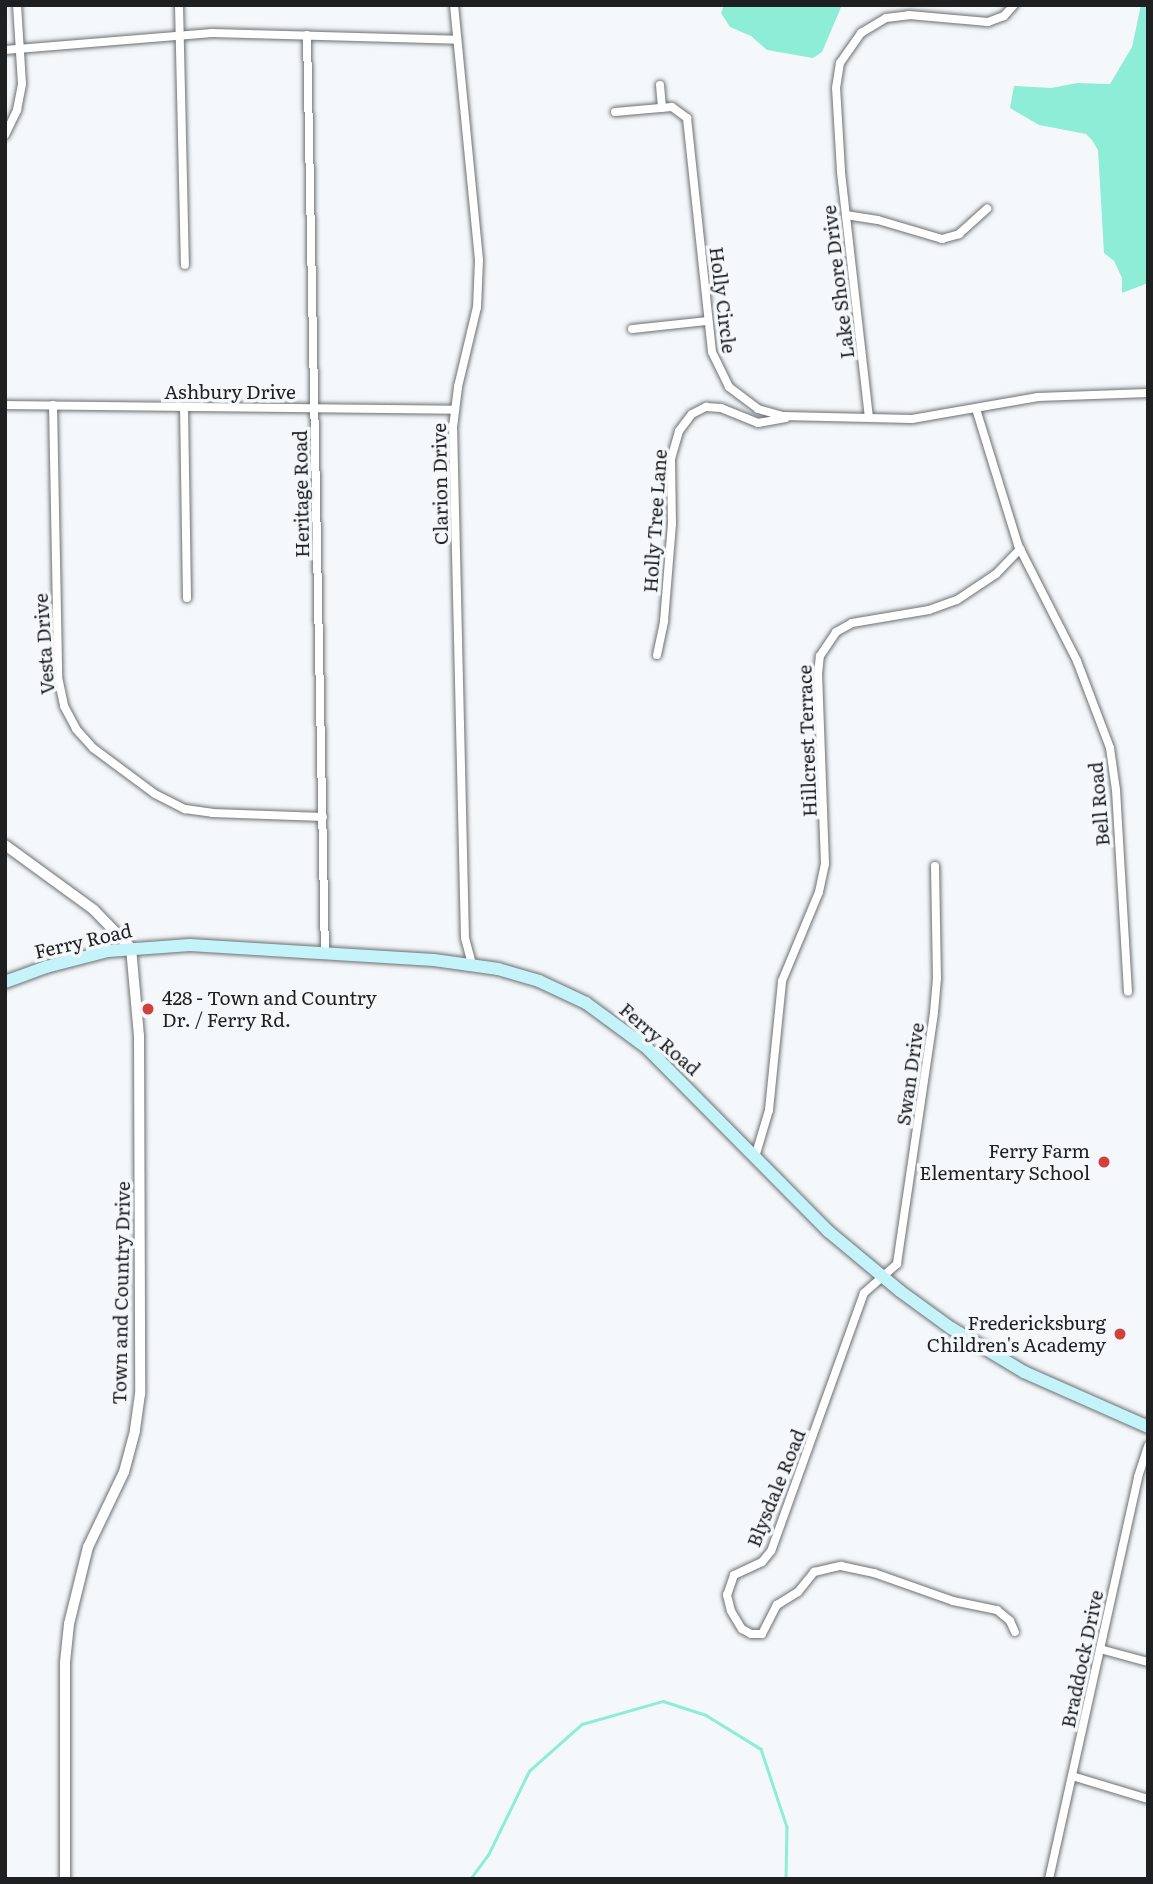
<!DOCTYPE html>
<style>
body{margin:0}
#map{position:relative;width:1153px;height:1884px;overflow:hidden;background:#f5f8fb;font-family:Literata,serif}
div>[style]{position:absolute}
.water>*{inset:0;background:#8dedd6}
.stream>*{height:2.5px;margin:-1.25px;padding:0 1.25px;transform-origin:1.25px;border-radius:1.25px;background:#8dedd6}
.roads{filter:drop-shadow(0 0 2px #6c7072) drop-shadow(0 0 2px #6c7072)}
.minor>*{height:8px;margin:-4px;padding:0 4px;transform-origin:4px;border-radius:4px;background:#fff}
.tertiary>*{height:10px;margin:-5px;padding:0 5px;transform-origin:5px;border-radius:5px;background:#fff}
.secondary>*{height:12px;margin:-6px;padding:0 6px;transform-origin:6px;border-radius:6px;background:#c4f4fa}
.dots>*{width:19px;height:19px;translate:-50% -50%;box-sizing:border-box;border:4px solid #f5f8fb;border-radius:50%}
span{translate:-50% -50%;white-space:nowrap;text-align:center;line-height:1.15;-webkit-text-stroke:7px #f5f8fb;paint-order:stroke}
.street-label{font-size:19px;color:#1e1f20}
.poi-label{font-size:19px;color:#1e1f20}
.left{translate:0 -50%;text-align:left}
.right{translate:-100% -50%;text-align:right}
.frame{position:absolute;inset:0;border:7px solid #1e1f20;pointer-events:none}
</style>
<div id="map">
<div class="water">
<i style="clip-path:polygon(724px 5px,842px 5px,822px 52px,813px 58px,767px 50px,751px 36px,730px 27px,721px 13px)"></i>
<i style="clip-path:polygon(1141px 5px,1148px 5px,1148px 283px,1122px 293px,1122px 278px,1114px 261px,1104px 253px,1098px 150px,1092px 140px,1086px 134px,1039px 125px,1010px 108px,1014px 86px,1051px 88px,1077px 83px,1110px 84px,1132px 47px)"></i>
</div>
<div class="stream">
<i style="left:471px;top:1878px;width:29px;rotate:-54deg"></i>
<i style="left:488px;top:1855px;width:93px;rotate:-64deg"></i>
<i style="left:529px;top:1771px;width:71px;rotate:-41.6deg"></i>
<i style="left:582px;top:1724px;width:84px;rotate:-15.9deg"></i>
<i style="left:663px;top:1701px;width:45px;rotate:18deg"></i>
<i style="left:706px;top:1715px;width:65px;rotate:31.7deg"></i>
<i style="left:761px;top:1749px;width:82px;rotate:71.6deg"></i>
<i style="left:787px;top:1827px;width:52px;rotate:91.1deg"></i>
</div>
<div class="roads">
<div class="minor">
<i style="left:179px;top:5px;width:260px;rotate:88.7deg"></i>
<i style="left:454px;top:5px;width:256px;rotate:84.4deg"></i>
<i style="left:479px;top:260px;width:47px;rotate:92.4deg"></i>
<i style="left:477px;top:307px;width:82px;rotate:103.4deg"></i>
<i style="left:458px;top:387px;width:38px;rotate:97deg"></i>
<i style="left:453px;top:425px;width:513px;rotate:88.66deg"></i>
<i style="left:465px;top:938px;width:27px;rotate:75deg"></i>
<i style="left:307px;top:35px;width:917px;rotate:88.88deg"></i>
<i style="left:5px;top:50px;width:208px;rotate:-4.7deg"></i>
<i style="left:212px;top:33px;width:245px;rotate:1.6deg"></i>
<i style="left:660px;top:85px;width:23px;rotate:85deg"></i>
<i style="left:615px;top:112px;width:57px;rotate:-5deg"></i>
<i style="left:672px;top:107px;width:19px;rotate:36deg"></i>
<i style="left:687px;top:118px;width:235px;rotate:83.9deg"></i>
<i style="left:712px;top:352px;width:39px;rotate:64deg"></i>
<i style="left:729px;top:387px;width:36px;rotate:37deg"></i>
<i style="left:758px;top:409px;width:26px;rotate:16deg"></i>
<i style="left:783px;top:416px;width:129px;rotate:1.3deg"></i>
<i style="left:912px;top:419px;width:128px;rotate:-9.9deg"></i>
<i style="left:1038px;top:397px;width:110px;rotate:-2.1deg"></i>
<i style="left:5px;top:135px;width:28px;rotate:-64deg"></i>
<i style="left:17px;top:110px;width:26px;rotate:-79deg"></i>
<i style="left:22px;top:84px;width:79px;rotate:-93.6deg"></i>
<i style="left:846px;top:215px;width:32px;rotate:9deg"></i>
<i style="left:878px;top:220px;width:67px;rotate:16.5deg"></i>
<i style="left:942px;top:239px;width:18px;rotate:-16deg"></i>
<i style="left:959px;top:234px;width:38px;rotate:-42deg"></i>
<i style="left:632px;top:329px;width:75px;rotate:-6.1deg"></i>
<i style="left:5px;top:405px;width:449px;rotate:0.6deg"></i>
<i style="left:53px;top:405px;width:272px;rotate:88.9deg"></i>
<i style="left:58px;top:677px;width:30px;rotate:78deg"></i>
<i style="left:64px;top:706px;width:26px;rotate:62deg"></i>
<i style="left:76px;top:729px;width:25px;rotate:48deg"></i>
<i style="left:93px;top:748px;width:77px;rotate:36.6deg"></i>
<i style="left:155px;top:794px;width:34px;rotate:27deg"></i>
<i style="left:185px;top:809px;width:27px;rotate:8deg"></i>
<i style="left:212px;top:813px;width:111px;rotate:2.1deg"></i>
<i style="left:184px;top:407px;width:191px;rotate:89.1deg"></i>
<i style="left:976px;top:409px;width:142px;rotate:72.8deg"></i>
<i style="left:1018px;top:545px;width:130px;rotate:63deg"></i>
<i style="left:1077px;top:661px;width:93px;rotate:69.2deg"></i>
<i style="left:1110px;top:748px;width:42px;rotate:81.9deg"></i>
<i style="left:1116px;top:790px;width:202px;rotate:86.6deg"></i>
<i style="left:869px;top:418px;width:249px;rotate:-96.5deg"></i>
<i style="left:841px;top:171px;width:83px;rotate:-93.4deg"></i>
<i style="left:836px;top:88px;width:25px;rotate:-81deg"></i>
<i style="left:840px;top:63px;width:37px;rotate:-55deg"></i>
<i style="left:861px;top:33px;width:29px;rotate:-31deg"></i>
<i style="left:886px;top:18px;width:23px;rotate:-7deg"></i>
<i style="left:909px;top:15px;width:79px;rotate:5.1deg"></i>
<i style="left:988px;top:22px;width:17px;rotate:-21deg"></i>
<i style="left:1004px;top:16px;width:15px;rotate:-48deg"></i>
<i style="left:657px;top:655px;width:35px;rotate:-78deg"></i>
<i style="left:664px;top:621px;width:97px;rotate:-85.3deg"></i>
<i style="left:672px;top:524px;width:65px;rotate:-90.9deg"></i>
<i style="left:671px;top:459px;width:29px;rotate:-74deg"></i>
<i style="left:679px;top:431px;width:21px;rotate:-53deg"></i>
<i style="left:692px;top:414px;width:16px;rotate:-27deg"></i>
<i style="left:706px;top:407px;width:15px;rotate:4deg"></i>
<i style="left:721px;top:408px;width:40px;rotate:22deg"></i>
<i style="left:758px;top:423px;width:28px;rotate:-10deg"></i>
<i style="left:935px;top:866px;width:112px;rotate:89deg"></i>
<i style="left:937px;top:978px;width:35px;rotate:95deg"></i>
<i style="left:934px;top:1013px;width:254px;rotate:98.4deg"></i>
<i style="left:897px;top:1264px;width:44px;rotate:138.7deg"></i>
<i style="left:864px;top:1293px;width:274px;rotate:109.8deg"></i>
<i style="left:771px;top:1551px;width:14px;rotate:129deg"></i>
<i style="left:762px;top:1562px;width:31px;rotate:155deg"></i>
<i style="left:734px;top:1575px;width:21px;rotate:109deg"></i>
<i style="left:727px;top:1595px;width:16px;rotate:76deg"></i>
<i style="left:731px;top:1611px;width:21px;rotate:59deg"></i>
<i style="left:742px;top:1629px;width:10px;rotate:29deg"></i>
<i style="left:751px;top:1634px;width:11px"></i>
<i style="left:762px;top:1634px;width:33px;rotate:-63deg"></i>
<i style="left:777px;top:1605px;width:25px;rotate:-32deg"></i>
<i style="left:798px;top:1592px;width:26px;rotate:-51deg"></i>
<i style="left:814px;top:1572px;width:28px;rotate:-13deg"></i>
<i style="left:841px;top:1566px;width:34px;rotate:12deg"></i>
<i style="left:874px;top:1573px;width:84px;rotate:19.5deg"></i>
<i style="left:953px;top:1601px;width:45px;rotate:11.6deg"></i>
<i style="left:997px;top:1610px;width:17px;rotate:40deg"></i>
<i style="left:1010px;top:1621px;width:12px;rotate:66deg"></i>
<i style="left:755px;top:1157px;width:49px;rotate:-73.4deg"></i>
<i style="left:769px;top:1110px;width:130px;rotate:-84.2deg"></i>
<i style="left:782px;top:981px;width:96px;rotate:-67.4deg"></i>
<i style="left:819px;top:892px;width:29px;rotate:-78deg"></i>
<i style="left:825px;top:864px;width:190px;rotate:-92.1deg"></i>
<i style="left:818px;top:674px;width:18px;rotate:-84deg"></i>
<i style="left:820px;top:656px;width:29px;rotate:-56deg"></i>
<i style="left:836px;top:632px;width:18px;rotate:-29deg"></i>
<i style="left:852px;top:623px;width:78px;rotate:-9.6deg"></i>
<i style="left:929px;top:610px;width:30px;rotate:-20deg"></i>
<i style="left:957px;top:600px;width:47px;rotate:-33.7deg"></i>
<i style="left:996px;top:574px;width:35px;rotate:-46deg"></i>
<i style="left:1100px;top:1649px;width:50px;rotate:15.2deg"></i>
<i style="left:1072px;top:1776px;width:79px;rotate:16.8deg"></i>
<i style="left:1049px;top:1879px;width:412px;rotate:-77.5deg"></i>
<i style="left:1138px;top:1477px;width:33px;rotate:-72deg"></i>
</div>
<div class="tertiary">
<i style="left:5px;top:845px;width:110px;rotate:36.1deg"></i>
<i style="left:94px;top:910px;width:53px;rotate:45.8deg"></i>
<i style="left:131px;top:948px;width:88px;rotate:84.8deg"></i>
<i style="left:139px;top:1036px;width:358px;rotate:89.8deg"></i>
<i style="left:140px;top:1394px;width:37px;rotate:98deg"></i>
<i style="left:135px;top:1431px;width:42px;rotate:105deg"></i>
<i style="left:124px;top:1472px;width:83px;rotate:115.6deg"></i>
<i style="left:88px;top:1547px;width:79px;rotate:103.9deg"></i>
<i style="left:69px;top:1624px;width:38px;rotate:96deg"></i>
<i style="left:65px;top:1662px;width:217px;rotate:90deg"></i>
</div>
<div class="secondary">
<i style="left:5px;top:982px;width:44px;rotate:-20.1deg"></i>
<i style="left:46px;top:967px;width:64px;rotate:-14.5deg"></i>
<i style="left:108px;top:951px;width:82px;rotate:-4.2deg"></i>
<i style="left:190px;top:945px;width:244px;rotate:3.5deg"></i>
<i style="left:434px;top:960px;width:65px;rotate:8deg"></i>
<i style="left:498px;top:969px;width:43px;rotate:16.3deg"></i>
<i style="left:539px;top:981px;width:52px;rotate:25.1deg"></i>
<i style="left:586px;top:1003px;width:74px;rotate:36.3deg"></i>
<i style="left:646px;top:1047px;width:259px;rotate:45.3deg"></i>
<i style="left:828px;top:1231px;width:94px;rotate:39.8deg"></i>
<i style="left:900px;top:1291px;width:63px;rotate:36deg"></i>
<i style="left:951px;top:1328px;width:85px;rotate:31.1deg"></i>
<i style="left:1024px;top:1372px;width:136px;rotate:23.9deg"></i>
</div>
</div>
<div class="dots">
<i style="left:148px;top:1009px;background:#d0413b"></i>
<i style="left:1104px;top:1162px;background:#d0413b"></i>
<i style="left:1120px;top:1334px;background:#d0413b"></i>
</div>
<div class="street-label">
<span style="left:838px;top:282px;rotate:-97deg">Lake Shore Drive</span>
<span style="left:723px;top:300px;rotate:83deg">Holly Circle</span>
<span style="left:230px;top:392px">Ashbury Drive</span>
<span style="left:440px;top:484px;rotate:-91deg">Clarion Drive</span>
<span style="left:301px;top:494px;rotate:-91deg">Heritage Road</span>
<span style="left:655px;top:521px;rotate:-86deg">Holly Tree Lane</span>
<span style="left:44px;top:644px;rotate:-94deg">Vesta Drive</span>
<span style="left:807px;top:741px;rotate:-92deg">Hillcrest Terrace</span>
<span style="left:1099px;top:804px;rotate:-95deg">Bell Road</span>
<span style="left:83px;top:941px;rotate:-13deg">Ferry Road</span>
<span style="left:660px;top:1039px;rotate:41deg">Ferry Road</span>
<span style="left:910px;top:1074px;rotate:-82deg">Swan Drive</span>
<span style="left:121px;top:1293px;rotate:-89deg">Town and Country Drive</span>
<span style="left:776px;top:1488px;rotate:-68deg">Blysdale Road</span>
<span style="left:1082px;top:1659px;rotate:-78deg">Braddock Drive</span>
</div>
<div class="poi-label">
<span class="left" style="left:162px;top:1009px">428 - Town and Country<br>Dr. / Ferry Rd.</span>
<span class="right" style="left:1090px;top:1162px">Ferry Farm<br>Elementary School</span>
<span class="right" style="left:1106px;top:1334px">Fredericksburg<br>Children's Academy</span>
</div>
<div class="frame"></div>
</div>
